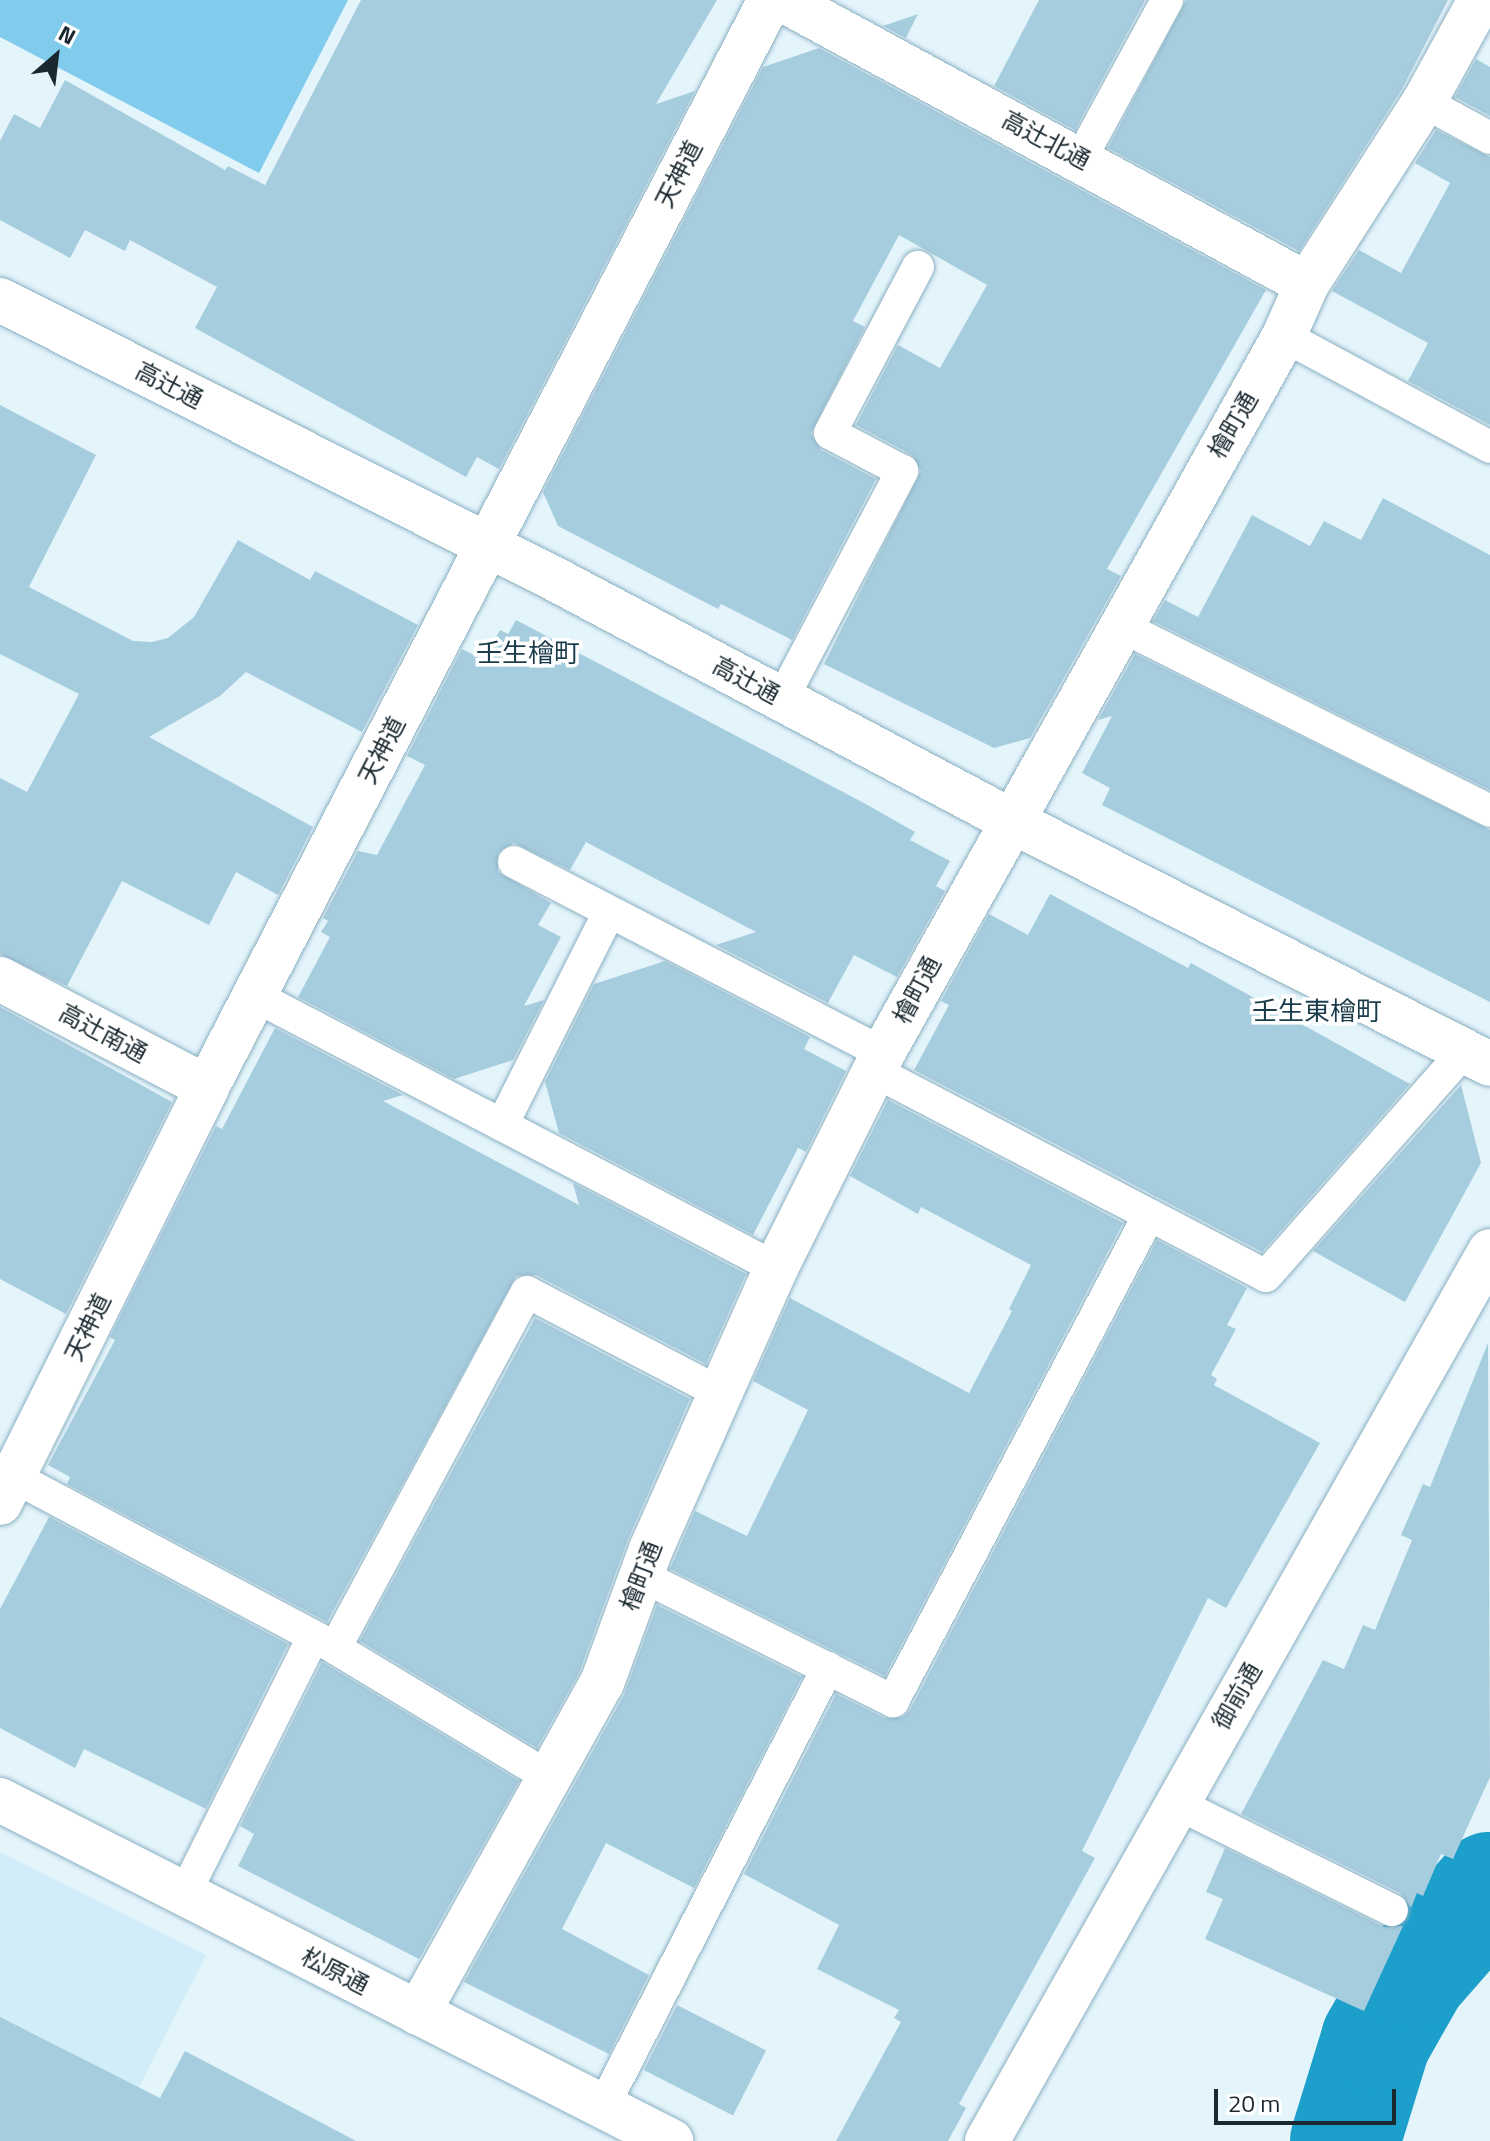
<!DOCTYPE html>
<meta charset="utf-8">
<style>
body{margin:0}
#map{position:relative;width:1490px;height:2141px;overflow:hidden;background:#e4f4fb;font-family:"Titillium Web","Noto Sans JP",sans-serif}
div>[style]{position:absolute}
.built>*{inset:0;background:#d1edfa}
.green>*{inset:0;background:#81ccec}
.river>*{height:110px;margin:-55px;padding:0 55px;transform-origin:55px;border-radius:55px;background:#1c9fcb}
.building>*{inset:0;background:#a6cdde;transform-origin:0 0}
.roads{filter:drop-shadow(0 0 2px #8bb0c1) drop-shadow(0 0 2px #8bb0c1)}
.service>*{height:32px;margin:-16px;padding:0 16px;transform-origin:16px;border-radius:16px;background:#fff}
.minor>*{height:44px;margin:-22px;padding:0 22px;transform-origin:22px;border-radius:22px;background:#fff}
.tertiary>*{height:44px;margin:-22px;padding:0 22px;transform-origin:22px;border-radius:22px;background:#fff}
span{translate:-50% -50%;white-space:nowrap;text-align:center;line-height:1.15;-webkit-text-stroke:7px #fff;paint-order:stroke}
.street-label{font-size:24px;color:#1a2930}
.neighbourhood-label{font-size:26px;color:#1a3c4b}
.north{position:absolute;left:16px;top:16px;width:80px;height:80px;-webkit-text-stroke:6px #fff;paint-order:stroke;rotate:28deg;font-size:22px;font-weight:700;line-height:32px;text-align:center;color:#1a2930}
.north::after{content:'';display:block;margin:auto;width:28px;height:36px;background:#1a2930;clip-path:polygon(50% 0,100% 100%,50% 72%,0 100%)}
.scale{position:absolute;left:1214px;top:2089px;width:182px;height:36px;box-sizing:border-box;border:4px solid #1a2930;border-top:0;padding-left:10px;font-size:24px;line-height:28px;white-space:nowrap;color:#1a2930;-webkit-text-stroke:6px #fff;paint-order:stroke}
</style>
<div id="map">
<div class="built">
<i style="clip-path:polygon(0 1852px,206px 1955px,112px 2141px,0 2141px)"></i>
</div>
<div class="green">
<i style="clip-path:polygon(0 0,348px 0,259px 173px,0 37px)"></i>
</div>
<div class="river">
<i style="left:1345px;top:2141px;width:106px;rotate:-72.9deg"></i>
<i style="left:1376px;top:2040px;width:75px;rotate:-60.4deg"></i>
<i style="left:1413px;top:1975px;width:117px;rotate:-48.8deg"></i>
</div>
<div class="building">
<i style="clip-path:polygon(361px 0,717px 0,656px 104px,695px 91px,499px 469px,477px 457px,466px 477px,195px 328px,217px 287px,130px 240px,125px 251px,85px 230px,70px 258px,0 220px,0 141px,14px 114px,40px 128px,65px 80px,225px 170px,228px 166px,265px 185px)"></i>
<i style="clip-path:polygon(1039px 0,1145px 0,1075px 130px,994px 86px)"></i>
<i style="clip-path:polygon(1186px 0,1448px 0,1402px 89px,1299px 251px,1108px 148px)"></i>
<i style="clip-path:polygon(918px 14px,906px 38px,883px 26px)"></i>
<i style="clip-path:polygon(819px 48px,1266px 290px,1107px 569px,1121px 576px,1030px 738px,994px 748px,824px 664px,921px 471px,912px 455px,856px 425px,898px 345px,940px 368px,987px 285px,899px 235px,853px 321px,865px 327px,811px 433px,821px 450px,876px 479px,792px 640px,721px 604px,718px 609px,558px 526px,543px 492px,763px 67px)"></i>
<i style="clip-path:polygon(1476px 59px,1490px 67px,1490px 116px,1455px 97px)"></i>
<i style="clip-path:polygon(1436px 130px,1490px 157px,1490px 425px,1408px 381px,1428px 343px,1332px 291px,1359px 250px,1401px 273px,1450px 183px,1415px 163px)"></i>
<i style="clip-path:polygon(0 405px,96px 455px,29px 587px,133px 641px,152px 642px,168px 638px,194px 617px,238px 540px,310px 580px,315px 571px,418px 625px,362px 732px,246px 672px,220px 696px,149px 737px,313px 827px,278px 895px,236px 872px,209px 925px,122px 881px,67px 986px,0 954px,0 778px,27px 792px,79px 694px,0 654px)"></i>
<i style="clip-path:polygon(1383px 498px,1490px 555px,1490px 790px,1153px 621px,1165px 600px,1198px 617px,1252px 515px,1310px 546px,1324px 521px,1361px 540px)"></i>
<i style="clip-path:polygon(516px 620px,864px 803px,915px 832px,910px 840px,950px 861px,936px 886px,945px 891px,897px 977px,854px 955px,828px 1003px,716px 945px,756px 932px,586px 842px,570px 870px,514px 843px,498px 853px,498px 872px,551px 903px,538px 925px,561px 937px,524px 1006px,544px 1000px,513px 1060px,454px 1079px,298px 997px,330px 937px,321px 932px,328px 921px,323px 918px,358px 851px,377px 855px,425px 765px,407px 756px,462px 649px,483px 660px,500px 630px,508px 634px)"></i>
<i style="clip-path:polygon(1135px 654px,1490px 830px,1490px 1002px,1102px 805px,1110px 788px,1082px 773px,1112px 716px,1098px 720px)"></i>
<i style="clip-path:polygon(1050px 894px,1188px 968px,1191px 963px,1410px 1084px,1262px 1252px,914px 1070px,949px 1005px,941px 1001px,989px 914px,1028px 935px)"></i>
<i style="clip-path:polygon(665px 961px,810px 1037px,804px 1049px,846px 1071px,806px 1152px,798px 1148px,753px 1235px,559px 1133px,545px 1082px,594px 984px)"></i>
<i style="clip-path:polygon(0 1007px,172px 1102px,66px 1314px,0 1279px)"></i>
<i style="clip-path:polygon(275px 1028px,403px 1095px,383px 1101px,579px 1205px,573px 1183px,746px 1274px,706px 1364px,536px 1275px,516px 1276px,327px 1622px,67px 1484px,70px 1477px,48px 1465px,115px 1340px,110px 1337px,216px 1126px,222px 1129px)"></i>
<i style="clip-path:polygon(1461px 1085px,1481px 1163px,1405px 1302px,1313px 1251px)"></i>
<i style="clip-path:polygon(888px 1100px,1123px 1223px,885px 1676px,670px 1569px,695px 1511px,747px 1536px,808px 1410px,753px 1381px,790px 1298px,969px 1393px,1012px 1311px,1009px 1309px,1031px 1265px,921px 1207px,918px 1214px,850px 1176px)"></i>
<i style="clip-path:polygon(1157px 1240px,1247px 1288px,1227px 1325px,1236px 1329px,1211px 1375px,1217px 1379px,1214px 1385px,1320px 1443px,1226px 1608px,1208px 1598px,1082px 1851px,1095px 1858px,959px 2104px,966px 2108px,948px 2141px,836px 2141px,901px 2022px,894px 2018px,899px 2010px,817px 1969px,839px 1925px,744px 1874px,836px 1694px,885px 1718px,903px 1717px,910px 1710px)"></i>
<i style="clip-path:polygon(535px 1318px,690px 1399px,628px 1539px,579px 1673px,537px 1748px,360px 1641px)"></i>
<i style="clip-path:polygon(1488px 1343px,1490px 1777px,1453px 1859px,1441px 1854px,1423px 1896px,1417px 1893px,1411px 1908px,1400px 1893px,1241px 1814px,1323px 1660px,1344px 1669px,1363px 1625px,1375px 1630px,1412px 1540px,1401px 1535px,1423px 1484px,1430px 1487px)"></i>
<i style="clip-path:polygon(49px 1517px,288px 1644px,206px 1809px,84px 1749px,75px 1768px,0 1728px,0 1609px)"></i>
<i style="clip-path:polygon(657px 1605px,802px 1677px,694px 1888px,606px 1843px,562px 1929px,649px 1975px,609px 2054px,464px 1982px,624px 1695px)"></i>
<i style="clip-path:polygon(322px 1662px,519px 1781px,419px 1959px,238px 1866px,254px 1834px,240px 1826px)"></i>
<i style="clip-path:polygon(1225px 1848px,1384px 1927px,1403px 1926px,1364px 2011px,1205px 1939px,1223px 1899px,1206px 1892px)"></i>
<i style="left:677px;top:2005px;width:100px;height:73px;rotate:27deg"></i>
<i style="clip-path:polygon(0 2017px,160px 2098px,185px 2051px,356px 2141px,0 2141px)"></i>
</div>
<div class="roads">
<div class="service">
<i style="left:1424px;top:102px;width:75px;rotate:28.6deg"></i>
<i style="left:1081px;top:158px;width:180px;rotate:-61.4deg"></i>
<i style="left:1284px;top:336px;width:234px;rotate:28.3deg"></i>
<i style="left:1119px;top:625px;width:415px;rotate:26.6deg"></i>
<i style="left:782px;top:699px;width:258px;rotate:-62.2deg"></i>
<i style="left:902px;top:471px;width:81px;rotate:-152.2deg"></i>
<i style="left:830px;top:433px;width:188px;rotate:-62.1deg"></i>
<i style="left:514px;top:862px;width:416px;rotate:27.4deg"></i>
<i style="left:255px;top:996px;width:588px;rotate:27.57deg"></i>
<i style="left:874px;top:1071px;width:442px;rotate:27.6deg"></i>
<i style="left:1266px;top:1276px;width:301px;rotate:-48.6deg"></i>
<i style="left:502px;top:1125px;width:238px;rotate:-63.3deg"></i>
<i style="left:14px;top:1477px;width:364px;rotate:28deg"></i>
<i style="left:335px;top:1648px;width:250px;rotate:31.1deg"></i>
<i style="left:640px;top:1575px;width:283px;rotate:26.5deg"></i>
<i style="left:893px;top:1701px;width:549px;rotate:-62.22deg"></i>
<i style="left:335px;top:1648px;width:404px;rotate:-61.7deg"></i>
<i style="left:527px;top:1292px;width:218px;rotate:27.6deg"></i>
<i style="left:1176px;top:1803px;width:241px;rotate:26.4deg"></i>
<i style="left:184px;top:1895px;width:288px;rotate:-63.4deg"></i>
<i style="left:604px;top:2105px;width:491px;rotate:-62.9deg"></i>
</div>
<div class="minor">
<i style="left:783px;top:0;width:596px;rotate:28.46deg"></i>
<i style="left:0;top:979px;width:233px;rotate:27.6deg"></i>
<i style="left:0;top:1503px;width:465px;rotate:-63.5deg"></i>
<i style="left:207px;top:1087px;width:1224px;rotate:-62.62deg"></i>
<i style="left:0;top:1800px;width:753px;rotate:26.94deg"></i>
<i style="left:418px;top:2013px;width:378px;rotate:-60.9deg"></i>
<i style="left:602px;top:1683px;width:143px;rotate:-69.9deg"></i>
<i style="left:651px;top:1549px;width:308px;rotate:-66deg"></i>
<i style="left:776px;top:1268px;width:240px;rotate:-63.5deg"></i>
<i style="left:883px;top:1053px;width:822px;rotate:-60.78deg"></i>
<i style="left:1284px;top:336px;width:57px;rotate:-66.1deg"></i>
<i style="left:1307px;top:284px;width:216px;rotate:-57.3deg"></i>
<i style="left:1424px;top:102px;width:116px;rotate:-61.2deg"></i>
</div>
<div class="tertiary">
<i style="left:0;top:300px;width:617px;rotate:26.69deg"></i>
<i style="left:551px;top:577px;width:519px;rotate:27.9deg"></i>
<i style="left:1010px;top:820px;width:538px;rotate:26.95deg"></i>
<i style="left:987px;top:2141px;width:1022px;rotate:-60.53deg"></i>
</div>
</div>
<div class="street-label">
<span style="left:1046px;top:140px;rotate:28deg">高辻北通</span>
<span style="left:679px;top:174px;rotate:-63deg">天神道</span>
<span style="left:169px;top:385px;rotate:27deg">高辻通</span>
<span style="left:1233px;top:425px;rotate:-60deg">檜町通</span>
<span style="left:746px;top:680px;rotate:28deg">高辻通</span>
<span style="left:382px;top:750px;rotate:-63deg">天神道</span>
<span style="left:917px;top:990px;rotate:-62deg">檜町通</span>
<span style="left:103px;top:1033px;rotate:28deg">高辻南通</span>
<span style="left:88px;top:1327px;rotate:-64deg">天神道</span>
<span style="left:641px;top:1576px;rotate:-69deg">檜町通</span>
<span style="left:1237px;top:1696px;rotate:-60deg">御前通</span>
<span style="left:335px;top:1971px;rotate:27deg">松原通</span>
</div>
<div class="neighbourhood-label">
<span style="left:528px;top:653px">壬生檜町</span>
<span style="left:1317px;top:1011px">壬生東檜町</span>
</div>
<div class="north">N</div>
<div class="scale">20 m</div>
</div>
